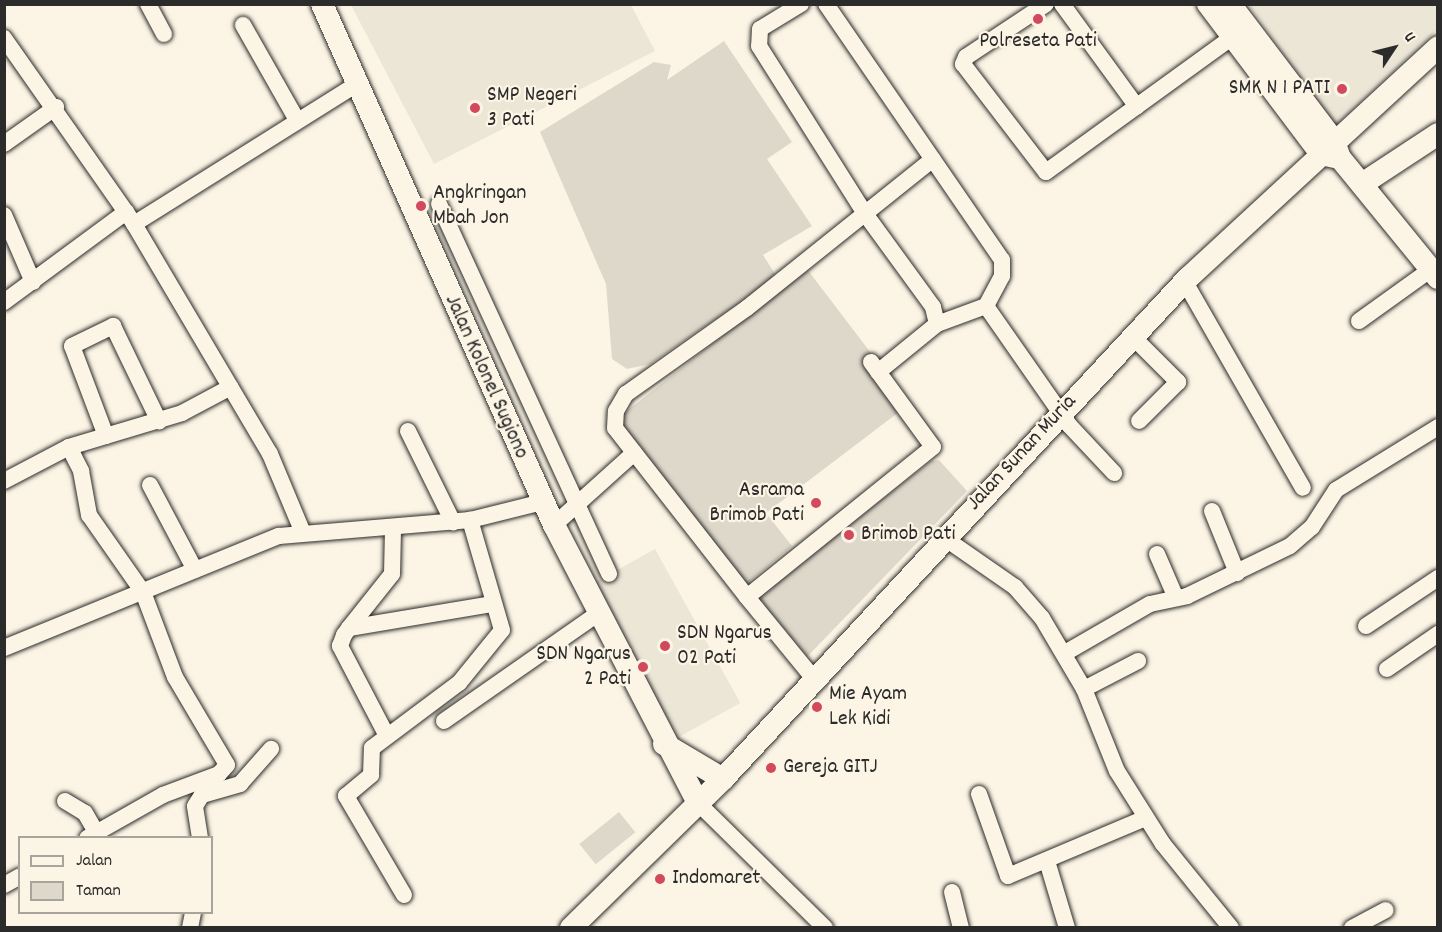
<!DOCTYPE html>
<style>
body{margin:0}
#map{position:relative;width:1442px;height:932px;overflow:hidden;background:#fcf5e5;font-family:Dekko,sans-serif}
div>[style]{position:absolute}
.built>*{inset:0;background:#ece6d7;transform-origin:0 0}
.green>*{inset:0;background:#ded8ca;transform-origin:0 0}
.roads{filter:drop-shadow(0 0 2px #2b2b2b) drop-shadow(0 0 2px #2b2b2b)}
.street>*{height:16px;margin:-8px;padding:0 8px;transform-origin:8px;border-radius:8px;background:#fcf5e5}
.secondary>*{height:22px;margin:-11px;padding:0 11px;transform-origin:11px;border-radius:11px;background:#fcf5e5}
.dots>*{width:16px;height:16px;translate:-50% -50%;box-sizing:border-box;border:3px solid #fcf5e5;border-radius:50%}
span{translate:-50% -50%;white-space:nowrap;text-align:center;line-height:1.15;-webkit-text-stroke:4.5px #fcf5e5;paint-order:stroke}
.poi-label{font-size:22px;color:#2b2b2b}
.right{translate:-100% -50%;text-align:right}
.left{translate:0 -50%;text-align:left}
.street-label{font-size:22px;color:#2b2b2b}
.frame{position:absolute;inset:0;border:6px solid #2b2b2b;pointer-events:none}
.legend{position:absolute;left:18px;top:836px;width:195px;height:78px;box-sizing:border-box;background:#fcf5e5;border:2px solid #a8a49b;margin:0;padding:8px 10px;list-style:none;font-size:18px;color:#2b2b2b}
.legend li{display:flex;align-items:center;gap:12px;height:30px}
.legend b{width:30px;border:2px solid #a8a49b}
.north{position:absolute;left:1364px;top:18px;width:60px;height:60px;-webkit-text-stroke:4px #fcf5e5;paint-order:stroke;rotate:55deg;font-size:16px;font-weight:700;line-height:24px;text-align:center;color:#2b2b2b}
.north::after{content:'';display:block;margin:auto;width:21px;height:27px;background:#2b2b2b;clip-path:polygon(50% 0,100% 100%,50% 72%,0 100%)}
</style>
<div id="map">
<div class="built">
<i style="clip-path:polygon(351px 5px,631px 5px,655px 51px,434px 164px)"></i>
<i style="clip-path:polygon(1249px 5px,1437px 5px,1437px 30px,1335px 126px)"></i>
<i style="left:655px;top:549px;width:176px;height:73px;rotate:61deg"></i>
</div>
<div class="green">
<i style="clip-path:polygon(724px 41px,792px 142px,767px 159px,812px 226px,763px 255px,777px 277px,650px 364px,627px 369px,612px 359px,606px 284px,540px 132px,654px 62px,671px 65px,667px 80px)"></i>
<i style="clip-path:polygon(807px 269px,874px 357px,899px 412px,766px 513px,792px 546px,745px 585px,623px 428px,623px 414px)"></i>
<i style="clip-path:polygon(939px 460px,967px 491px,804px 660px,755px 599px,931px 461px)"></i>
<i style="left:619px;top:812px;width:26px;height:51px;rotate:51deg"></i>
</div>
<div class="roads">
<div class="street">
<i style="left:148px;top:4px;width:34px;rotate:62deg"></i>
<i style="left:801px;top:4px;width:48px;rotate:148.6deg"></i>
<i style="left:760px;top:29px;width:17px;rotate:93deg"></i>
<i style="left:759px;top:46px;width:200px;rotate:57.7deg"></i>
<i style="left:866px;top:215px;width:114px;rotate:53.9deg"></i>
<i style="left:933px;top:307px;width:17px;rotate:77deg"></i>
<i style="left:937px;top:324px;width:52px;rotate:-20.2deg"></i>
<i style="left:986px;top:306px;width:34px;rotate:-62deg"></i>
<i style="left:1002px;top:276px;width:16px;rotate:-90deg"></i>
<i style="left:1002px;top:260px;width:311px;rotate:-124.5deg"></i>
<i style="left:1046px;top:4px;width:96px;rotate:146.5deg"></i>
<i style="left:966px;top:57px;width:8px;rotate:113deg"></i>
<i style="left:963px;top:64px;width:136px;rotate:52.5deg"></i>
<i style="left:1046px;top:172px;width:228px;rotate:-35.9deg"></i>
<i style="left:1062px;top:4px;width:127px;rotate:53.9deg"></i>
<i style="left:243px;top:25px;width:109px;rotate:60.4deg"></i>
<i style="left:4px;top:38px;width:227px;rotate:55deg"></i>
<i style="left:134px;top:224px;width:267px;rotate:59.4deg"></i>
<i style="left:270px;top:454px;width:86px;rotate:67.3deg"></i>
<i style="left:4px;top:144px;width:64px;rotate:-35.4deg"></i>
<i style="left:439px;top:204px;width:407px;rotate:65.3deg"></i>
<i style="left:4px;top:215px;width:73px;rotate:66.6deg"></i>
<i style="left:134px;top:224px;width:260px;rotate:-32.1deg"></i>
<i style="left:1185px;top:282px;width:237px;rotate:60.2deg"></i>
<i style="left:4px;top:302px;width:152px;rotate:-36.4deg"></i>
<i style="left:986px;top:306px;width:145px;rotate:55.1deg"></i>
<i style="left:1069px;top:425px;width:66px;rotate:46.8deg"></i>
<i style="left:1359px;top:321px;width:87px;rotate:-35.7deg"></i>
<i style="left:1133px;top:337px;width:64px;rotate:45deg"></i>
<i style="left:1178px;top:382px;width:55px;rotate:135deg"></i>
<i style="left:871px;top:362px;width:105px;rotate:53.9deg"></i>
<i style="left:933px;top:447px;width:239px;rotate:141.1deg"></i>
<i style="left:747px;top:597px;width:214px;rotate:-128deg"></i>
<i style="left:615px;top:428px;width:17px;rotate:-87deg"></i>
<i style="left:616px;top:411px;width:20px;rotate:-60deg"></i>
<i style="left:626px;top:394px;width:148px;rotate:-35.4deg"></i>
<i style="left:747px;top:308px;width:238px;rotate:-38.7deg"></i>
<i style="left:878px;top:372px;width:76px;rotate:-39.1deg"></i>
<i style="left:408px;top:431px;width:102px;rotate:63.7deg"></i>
<i style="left:106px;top:436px;width:96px;rotate:-110.7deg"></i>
<i style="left:72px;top:346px;width:46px;rotate:-26deg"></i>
<i style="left:113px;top:326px;width:106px;rotate:64.2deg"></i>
<i style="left:69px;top:447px;width:118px;rotate:-16.7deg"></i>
<i style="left:182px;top:413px;width:55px;rotate:-28deg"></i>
<i style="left:4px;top:481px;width:73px;rotate:-27.6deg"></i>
<i style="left:69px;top:447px;width:27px;rotate:63deg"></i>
<i style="left:81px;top:471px;width:45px;rotate:79.7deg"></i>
<i style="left:89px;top:515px;width:94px;rotate:55deg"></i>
<i style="left:143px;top:592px;width:91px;rotate:69.4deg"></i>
<i style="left:175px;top:677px;width:102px;rotate:59.4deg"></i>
<i style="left:227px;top:765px;width:12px;rotate:132deg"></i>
<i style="left:219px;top:774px;width:60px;rotate:159.4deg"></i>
<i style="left:163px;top:795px;width:87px;rotate:150.5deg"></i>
<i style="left:150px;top:485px;width:96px;rotate:62.1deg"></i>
<i style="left:1212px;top:511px;width:67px;rotate:68deg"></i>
<i style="left:554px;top:525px;width:108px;rotate:-42deg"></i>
<i style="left:943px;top:537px;width:88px;rotate:34.8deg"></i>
<i style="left:1015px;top:587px;width:41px;rotate:48.9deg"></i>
<i style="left:1042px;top:618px;width:82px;rotate:59.4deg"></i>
<i style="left:1084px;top:689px;width:88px;rotate:68.1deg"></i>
<i style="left:1117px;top:771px;width:86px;rotate:57.8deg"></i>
<i style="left:1163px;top:844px;width:108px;rotate:51deg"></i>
<i style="left:1157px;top:554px;width:48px;rotate:66.6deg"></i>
<i style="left:747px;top:597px;width:106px;rotate:50.7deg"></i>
<i style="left:1366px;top:626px;width:87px;rotate:-33.7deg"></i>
<i style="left:349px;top:628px;width:69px;rotate:-51.5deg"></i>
<i style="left:392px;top:574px;width:44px;rotate:-88.7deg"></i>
<i style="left:4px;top:648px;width:297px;rotate:-22.2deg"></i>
<i style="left:279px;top:536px;width:192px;rotate:-4.8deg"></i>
<i style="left:470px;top:520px;width:75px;rotate:-13.9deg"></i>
<i style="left:1065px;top:653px;width:98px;rotate:-30deg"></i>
<i style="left:1150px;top:604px;width:38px;rotate:-12deg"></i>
<i style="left:1187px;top:596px;width:114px;rotate:-25.9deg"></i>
<i style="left:1290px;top:546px;width:29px;rotate:-41deg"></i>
<i style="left:1312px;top:527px;width:44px;rotate:-57deg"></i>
<i style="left:1336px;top:490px;width:120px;rotate:-31.7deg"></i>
<i style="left:1387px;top:669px;width:62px;rotate:-34.5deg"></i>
<i style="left:1084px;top:689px;width:61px;rotate:-27.4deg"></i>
<i style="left:444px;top:721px;width:189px;rotate:-34.9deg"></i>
<i style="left:387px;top:736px;width:102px;rotate:-117.6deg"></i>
<i style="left:340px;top:646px;width:12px;rotate:-70deg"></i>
<i style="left:344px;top:635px;width:9px;rotate:-54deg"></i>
<i style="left:349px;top:628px;width:146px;rotate:-9.5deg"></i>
<i style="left:979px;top:794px;width:87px;rotate:70.5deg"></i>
<i style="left:1008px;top:876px;width:149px;rotate:-22.9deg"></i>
<i style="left:65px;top:801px;width:23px;rotate:31deg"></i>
<i style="left:85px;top:813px;width:22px;rotate:60deg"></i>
<i style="left:698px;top:803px;width:178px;rotate:44.5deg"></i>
<i style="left:200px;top:838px;width:32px;rotate:-99deg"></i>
<i style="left:195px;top:806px;width:13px;rotate:-58deg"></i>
<i style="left:202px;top:795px;width:40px;rotate:-16deg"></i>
<i style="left:240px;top:784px;width:47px;rotate:-48.5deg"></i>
<i style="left:1047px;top:861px;width:70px;rotate:73.4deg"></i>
<i style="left:4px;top:885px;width:18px;rotate:-29deg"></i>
<i style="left:952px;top:892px;width:37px;rotate:76deg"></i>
<i style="left:404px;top:895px;width:115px;rotate:-120.4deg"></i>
<i style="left:346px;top:796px;width:33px;rotate:-40deg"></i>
<i style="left:371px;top:775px;width:27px;rotate:-88deg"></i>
<i style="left:372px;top:748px;width:109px;rotate:-36.8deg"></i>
<i style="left:459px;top:683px;width:68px;rotate:-50.9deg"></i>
<i style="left:502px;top:630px;width:115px;rotate:-106.2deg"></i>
<i style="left:190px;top:928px;width:16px;rotate:-79deg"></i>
<i style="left:1352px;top:928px;width:38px;rotate:-28deg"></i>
</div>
<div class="secondary">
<i style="left:322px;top:4px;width:570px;rotate:66deg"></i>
<i style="left:554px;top:525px;width:313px;rotate:62.6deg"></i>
<i style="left:1208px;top:4px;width:188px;rotate:53deg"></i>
<i style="left:1321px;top:154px;width:14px;rotate:12deg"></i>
<i style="left:1230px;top:4px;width:172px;rotate:52.8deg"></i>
<i style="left:1334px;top:141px;width:18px;rotate:71deg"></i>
<i style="left:1340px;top:158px;width:155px;rotate:50.8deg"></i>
<i style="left:1362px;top:184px;width:91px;rotate:-33.3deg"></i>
<i style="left:664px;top:744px;width:69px;rotate:30.7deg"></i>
<i style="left:571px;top:928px;width:213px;rotate:-44.4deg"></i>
<i style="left:723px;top:779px;width:684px;rotate:-47.13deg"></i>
<i style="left:1188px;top:278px;width:340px;rotate:-42.7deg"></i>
</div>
</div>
<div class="dots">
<i style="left:1038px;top:19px;background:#d1495b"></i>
<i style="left:1342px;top:89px;background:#d1495b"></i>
<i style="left:475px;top:108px;background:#d1495b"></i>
<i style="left:421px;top:206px;background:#d1495b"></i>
<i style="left:816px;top:503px;background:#d1495b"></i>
<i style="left:849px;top:535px;background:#d1495b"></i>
<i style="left:665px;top:646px;background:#d1495b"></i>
<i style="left:643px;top:667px;background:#d1495b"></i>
<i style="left:817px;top:707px;background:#d1495b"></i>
<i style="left:771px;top:768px;background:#d1495b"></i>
<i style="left:660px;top:879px;background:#d1495b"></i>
</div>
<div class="poi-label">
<span style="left:1038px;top:42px">Polreseta Pati</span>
<span class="right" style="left:1330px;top:89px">SMK N 1 PATI</span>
<span class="left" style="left:487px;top:108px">SMP Negeri<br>3 Pati</span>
<span class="left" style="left:433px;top:206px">Angkringan<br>Mbah Jon</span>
<span class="right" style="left:804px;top:503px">Asrama<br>Brimob Pati</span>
<span class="left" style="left:861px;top:535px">Brimob Pati</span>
<span class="left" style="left:677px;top:646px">SDN Ngarus<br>02 Pati</span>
<span class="right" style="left:631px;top:667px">SDN Ngarus<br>2 Pati</span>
<span class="left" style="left:829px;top:707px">Mie Ayam<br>Lek Kidi</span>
<span class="left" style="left:783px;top:768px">Gereja GITJ</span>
<span class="left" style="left:672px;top:879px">Indomaret</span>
</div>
<div class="street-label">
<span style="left:486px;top:377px;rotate:66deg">Jalan Kolonel Sugiono</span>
<span style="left:1022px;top:453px;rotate:-47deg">Jalan Sunan Muria</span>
</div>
<div class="frame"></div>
<ul class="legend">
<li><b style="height:8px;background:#fcf5e5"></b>Jalan</li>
<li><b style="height:16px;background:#ded8ca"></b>Taman</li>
</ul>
<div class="north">U</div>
</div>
